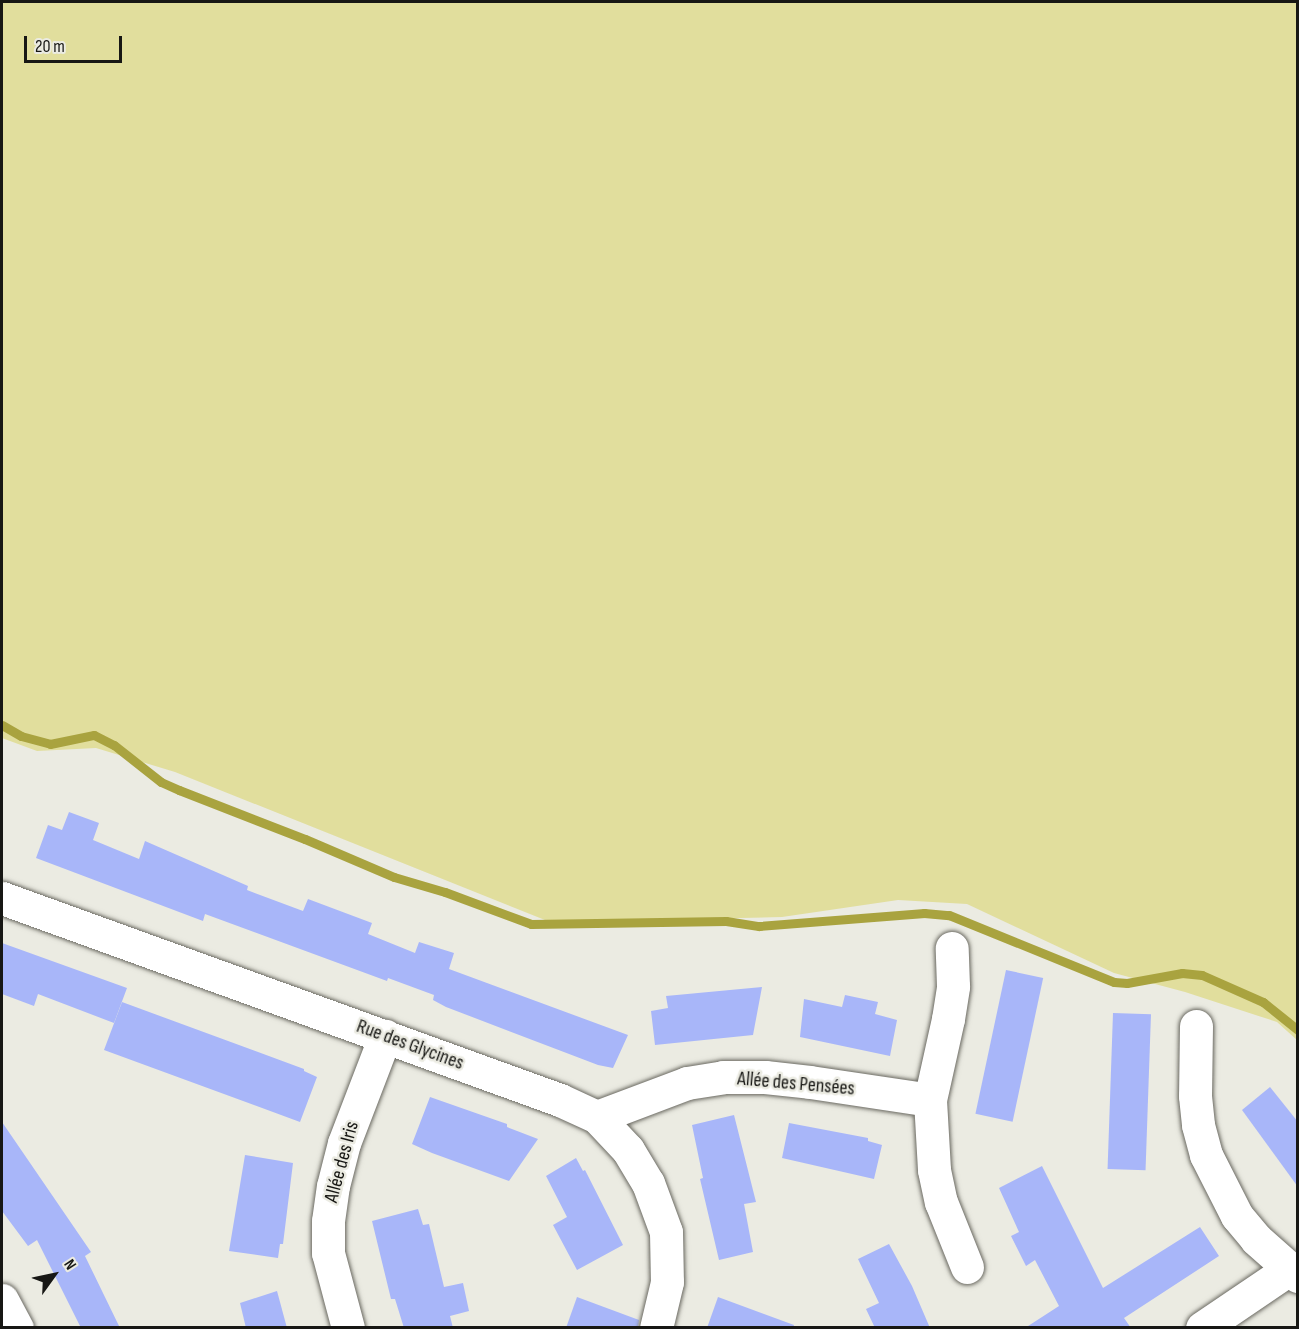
<!DOCTYPE html>
<meta charset="utf-8">
<style>
body{margin:0}
#map{position:relative;width:1299px;height:1329px;overflow:hidden;background:#ebebe2;font-family:"Sofia Sans Condensed",sans-serif}
div>[style]{position:absolute}
.green>*{inset:0;background:#e1de9d}
.stream>*{height:9px;margin:-4.5px;padding:0 4.5px;transform-origin:4.5px;border-radius:4.5px;background:#a9a33f}
.building>*{inset:0;background:#a8b6f9;transform-origin:0 0}
.roads{filter:drop-shadow(0 0 2px #6a6961) drop-shadow(0 0 2px #6a6961)}
.minor>*{height:33px;margin:-16.5px;padding:0 16.5px;transform-origin:16.5px;border-radius:16.5px;background:#fff}
span{translate:-50% -50%;white-space:nowrap;text-align:center;line-height:1.15;-webkit-text-stroke:5px #ebebe2;paint-order:stroke}
.street-label{font-size:20px;color:#171714}
.frame{position:absolute;inset:0;border:3px solid #171714;pointer-events:none}
.north{position:absolute;left:24px;top:1245px;width:60px;height:60px;-webkit-text-stroke:4px #ebebe2;paint-order:stroke;rotate:57deg;font-size:16px;font-weight:700;line-height:24px;text-align:center;color:#171714}
.north::after{content:'';display:block;margin:auto;width:21px;height:27px;background:#171714;clip-path:polygon(50% 0,100% 100%,50% 72%,0 100%)}
.scale{position:absolute;left:24px;top:36px;width:98px;height:27px;box-sizing:border-box;border:3px solid #171714;border-top:0;padding-left:8px;font-size:18px;line-height:21px;white-space:nowrap;color:#171714;-webkit-text-stroke:4px #ebebe2;paint-order:stroke}
</style>
<div id="map">
<div class="green">
<i style="clip-path:polygon(2px 2px,1297px 2px,1297px 1040px,1277px 1022px,1185px 992px,1114px 973px,967px 904px,898px 900px,782px 917px,550px 922px,175px 772px,96px 748px,37px 751px,2px 738px)"></i>
</div>
<div class="stream">
<i style="left:2px;top:725px;width:22px;rotate:30deg"></i>
<i style="left:21px;top:736px;width:30px;rotate:15deg"></i>
<i style="left:50px;top:744px;width:45px;rotate:-11.6deg"></i>
<i style="left:94px;top:735px;width:22px;rotate:27deg"></i>
<i style="left:114px;top:745px;width:60px;rotate:38.2deg"></i>
<i style="left:161px;top:782px;width:20px;rotate:24deg"></i>
<i style="left:179px;top:790px;width:135px;rotate:21.3deg"></i>
<i style="left:305px;top:839px;width:97px;rotate:23.1deg"></i>
<i style="left:394px;top:877px;width:53px;rotate:16.4deg"></i>
<i style="left:445px;top:892px;width:92px;rotate:20.4deg"></i>
<i style="left:531px;top:924px;width:195px;rotate:-0.9deg"></i>
<i style="left:726px;top:921px;width:33px;rotate:9deg"></i>
<i style="left:759px;top:926px;width:166px;rotate:-4.5deg"></i>
<i style="left:924px;top:913px;width:25px;rotate:5deg"></i>
<i style="left:949px;top:915px;width:178px;rotate:22.1deg"></i>
<i style="left:1114px;top:982px;width:13px;rotate:4deg"></i>
<i style="left:1127px;top:983px;width:56px;rotate:-10.3deg"></i>
<i style="left:1182px;top:973px;width:20px;rotate:6deg"></i>
<i style="left:1202px;top:975px;width:67px;rotate:23.9deg"></i>
<i style="left:1263px;top:1002px;width:45px;rotate:38.7deg"></i>
</div>
<div class="building">
<i style="clip-path:polygon(69px 812px,99px 823px,93px 840px,139px 859px,145px 841px,248px 886px,247px 890px,303px 911px,308px 899px,372px 923px,368px 934px,415px 953px,419px 942px,454px 953px,449px 969px,628px 1035px,613px 1068px,598px 1065px,446px 1007px,433px 1000px,434px 995px,388px 978px,387px 981px,205px 914px,203px 921px,36px 858px,48px 825px,62px 830px)"></i>
<i style="clip-path:polygon(2px 943px,127px 988px,114px 1023px,38px 994px,34px 1006px,2px 994px)"></i>
<i style="left:1006px;top:970px;width:38px;height:147px;rotate:12deg"></i>
<i style="clip-path:polygon(762px 987px,753px 1035px,655px 1045px,651px 1011px,668px 1008px,666px 996px)"></i>
<i style="clip-path:polygon(845px 995px,878px 1002px,875px 1014px,897px 1020px,890px 1056px,800px 1037px,804px 999px,842px 1007px)"></i>
<i style="clip-path:polygon(122px 1002px,304px 1069px,304px 1071px,317px 1077px,300px 1122px,104px 1050px)"></i>
<i style="left:1113px;top:1013px;width:38px;height:156px;rotate:2deg"></i>
<i style="clip-path:polygon(1270px 1087px,1298px 1122px,1298px 1187px,1242px 1110px)"></i>
<i style="clip-path:polygon(430px 1097px,507px 1124px,507px 1127px,538px 1139px,509px 1181px,432px 1153px,412px 1144px)"></i>
<i style="clip-path:polygon(734px 1115px,756px 1202px,744px 1204px,753px 1252px,719px 1260px,700px 1179px,703px 1178px,692px 1125px)"></i>
<i style="clip-path:polygon(2px 1122px,91px 1252px,85px 1256px,120px 1328px,81px 1328px,37px 1240px,28px 1246px,2px 1211px)"></i>
<i style="clip-path:polygon(789px 1123px,868px 1138px,868px 1141px,882px 1145px,874px 1179px,782px 1158px)"></i>
<i style="clip-path:polygon(245px 1155px,293px 1163px,283px 1244px,280px 1244px,278px 1258px,229px 1251px)"></i>
<i style="clip-path:polygon(576px 1158px,583px 1171px,585px 1170px,623px 1245px,577px 1270px,553px 1225px,567px 1217px,546px 1176px)"></i>
<i style="clip-path:polygon(1042px 1166px,1103px 1288px,1200px 1227px,1219px 1256px,1124px 1318px,1131px 1328px,1025px 1328px,1059px 1306px,1035px 1260px,1026px 1266px,1011px 1236px,1019px 1232px,999px 1188px)"></i>
<i style="clip-path:polygon(418px 1209px,423px 1225px,429px 1224px,444px 1287px,463px 1283px,469px 1311px,450px 1316px,453px 1328px,404px 1328px,395px 1299px,391px 1299px,372px 1221px)"></i>
<i style="clip-path:polygon(889px 1244px,912px 1286px,930px 1328px,875px 1328px,866px 1309px,879px 1303px,858px 1259px)"></i>
<i style="clip-path:polygon(277px 1291px,287px 1328px,246px 1328px,240px 1303px)"></i>
<i style="clip-path:polygon(577px 1297px,639px 1320px,638px 1328px,566px 1328px)"></i>
<i style="clip-path:polygon(718px 1297px,794px 1325px,793px 1328px,707px 1328px)"></i>
</div>
<div class="roads">
<div class="minor">
<i style="left:2px;top:898px;width:593px;rotate:19.9deg"></i>
<i style="left:560px;top:1100px;width:41px;rotate:24.7deg"></i>
<i style="left:597px;top:1117px;width:45px;rotate:46.8deg"></i>
<i style="left:628px;top:1150px;width:39px;rotate:59deg"></i>
<i style="left:648px;top:1183px;width:52px;rotate:69.8deg"></i>
<i style="left:666px;top:1232px;width:50px;rotate:88.9deg"></i>
<i style="left:667px;top:1282px;width:47px;rotate:103.4deg"></i>
<i style="left:1196px;top:1026px;width:70px;rotate:90.8deg"></i>
<i style="left:1195px;top:1096px;width:29px;rotate:84deg"></i>
<i style="left:1198px;top:1125px;width:31px;rotate:75deg"></i>
<i style="left:1206px;top:1155px;width:68px;rotate:63.1deg"></i>
<i style="left:1237px;top:1216px;width:30px;rotate:50deg"></i>
<i style="left:1256px;top:1239px;width:56px;rotate:41.4deg"></i>
<i style="left:930px;top:1100px;width:70px;rotate:86.7deg"></i>
<i style="left:934px;top:1170px;width:33px;rotate:78deg"></i>
<i style="left:941px;top:1202px;width:70px;rotate:68.2deg"></i>
<i style="left:597px;top:1117px;width:96px;rotate:-20.7deg"></i>
<i style="left:687px;top:1083px;width:36px;rotate:-9deg"></i>
<i style="left:723px;top:1077px;width:42px"></i>
<i style="left:765px;top:1077px;width:45px;rotate:6.3deg"></i>
<i style="left:810px;top:1082px;width:121px;rotate:8.5deg"></i>
<i style="left:930px;top:1100px;width:83px;rotate:-77.5deg"></i>
<i style="left:948px;top:1019px;width:33px;rotate:-81deg"></i>
<i style="left:953px;top:986px;width:38px;rotate:-92deg"></i>
<i style="left:2px;top:1300px;width:32px;rotate:62deg"></i>
<i style="left:348px;top:1328px;width:78px;rotate:-104.9deg"></i>
<i style="left:328px;top:1253px;width:32px;rotate:-90deg"></i>
<i style="left:328px;top:1221px;width:35px;rotate:-82deg"></i>
<i style="left:333px;top:1186px;width:44px;rotate:-75.7deg"></i>
<i style="left:344px;top:1143px;width:115px;rotate:-69deg"></i>
<i style="left:1202px;top:1328px;width:105px;rotate:-34.1deg"></i>
</div>
</div>
<div class="street-label">
<span style="left:410px;top:1045px;rotate:20deg">Rue des Glycines</span>
<span style="left:796px;top:1084px;rotate:5deg">Allée des Pensées</span>
<span style="left:342px;top:1162px;rotate:-75deg">Allée des Iris</span>
</div>
<div class="frame"></div>
<div class="north">N</div>
<div class="scale">20 m</div>
</div>
